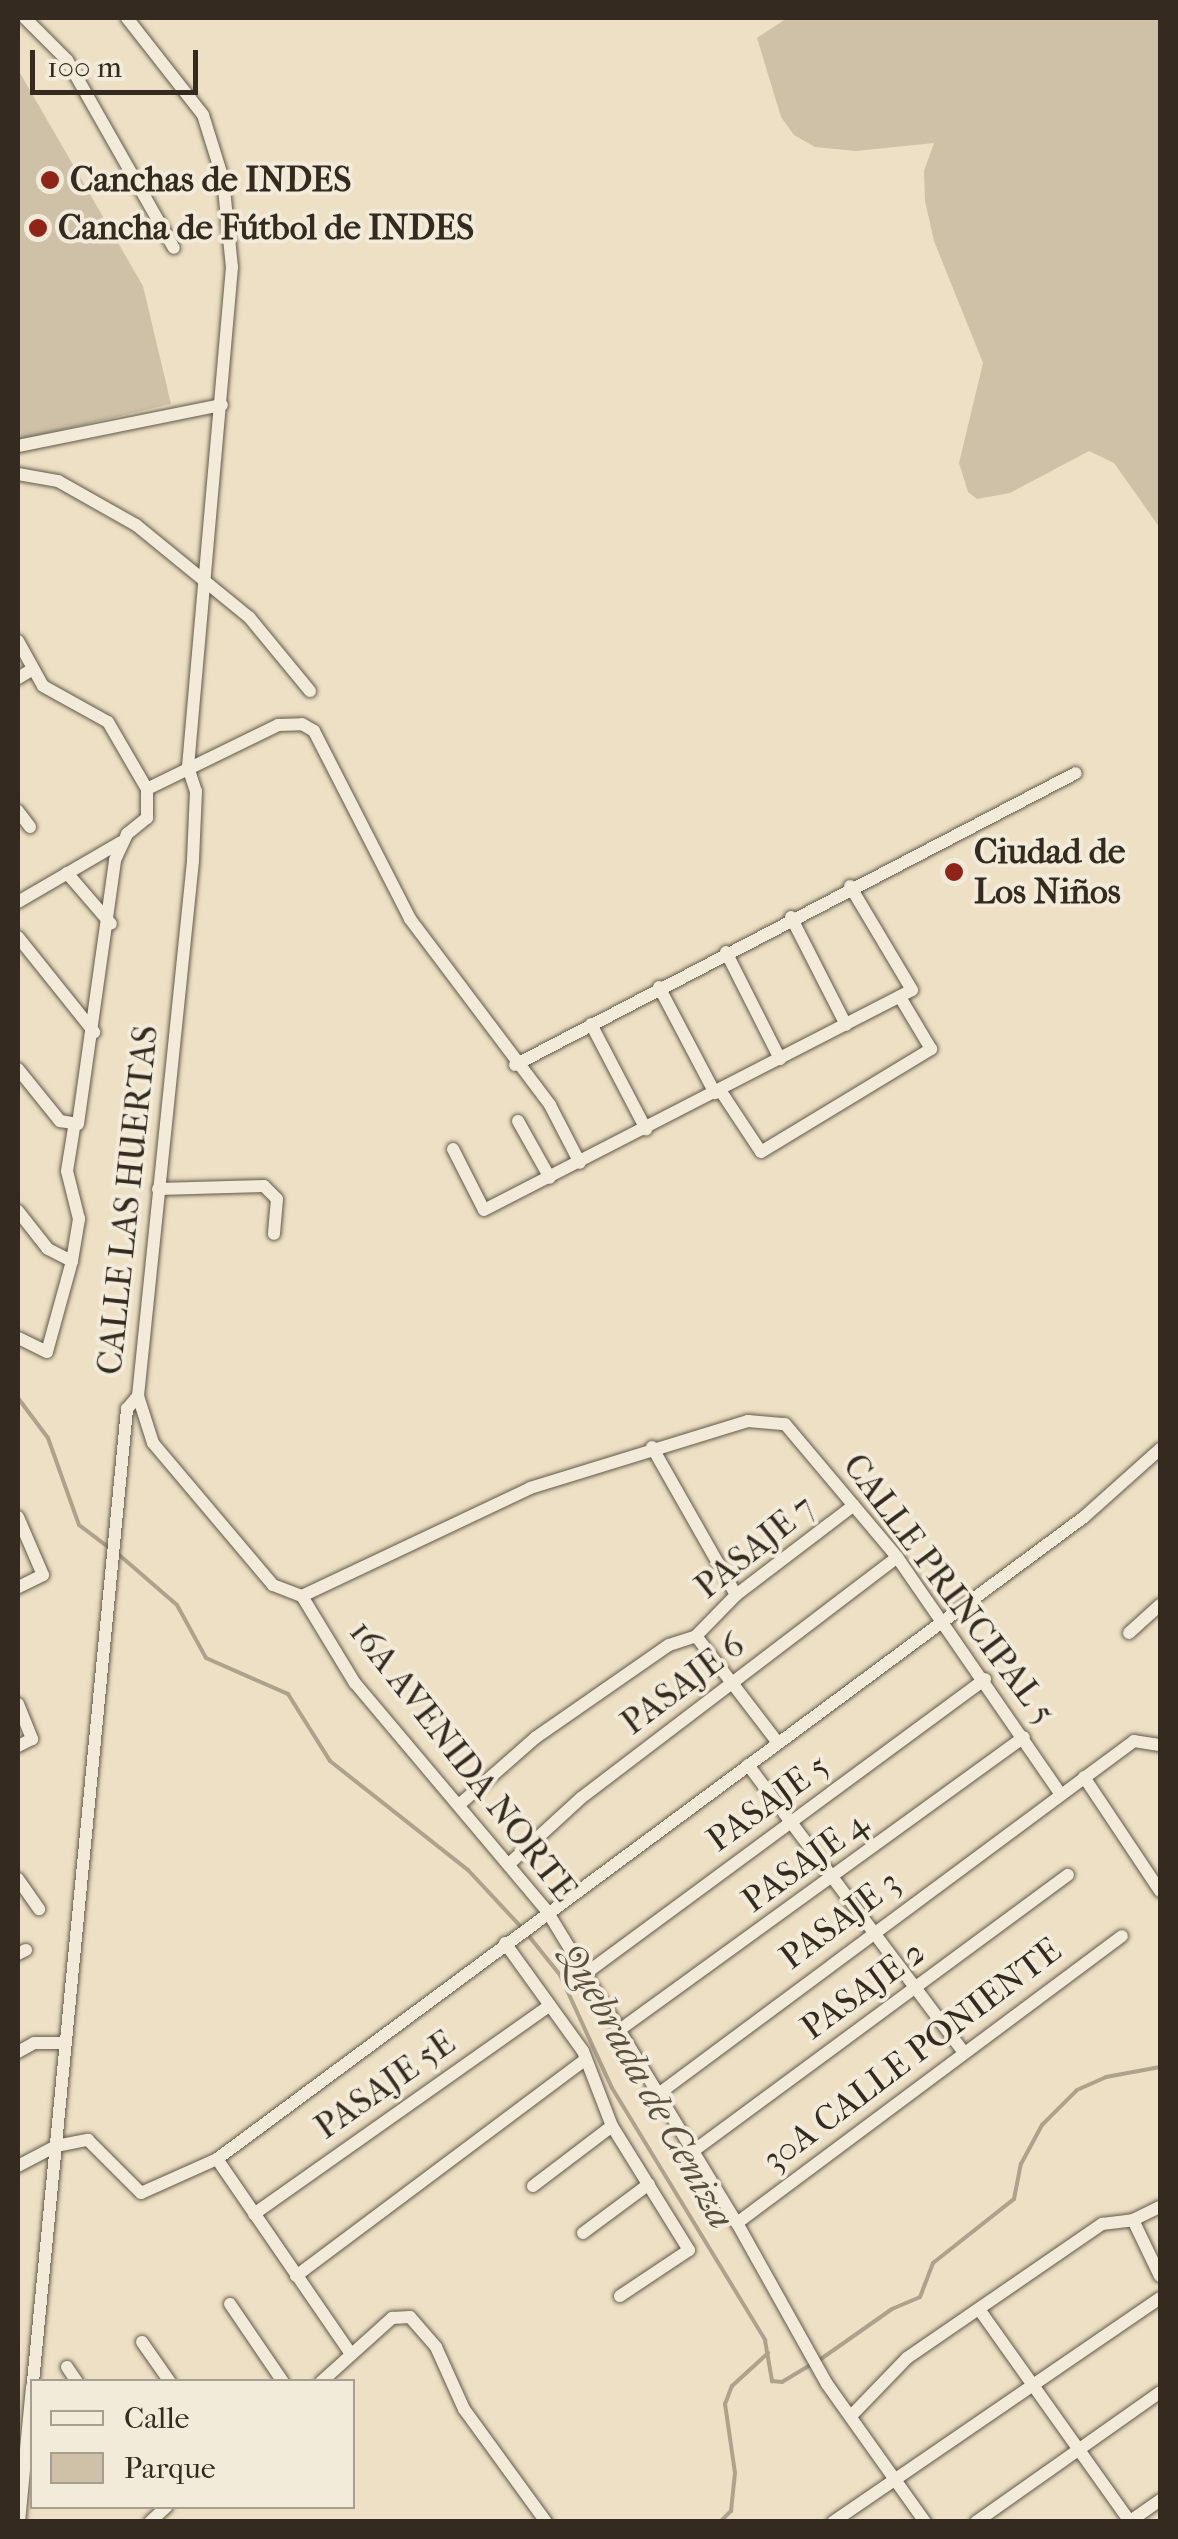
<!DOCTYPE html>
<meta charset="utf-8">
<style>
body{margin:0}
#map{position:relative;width:1178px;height:2539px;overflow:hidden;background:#ede0c4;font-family:"IM FELL French Canon",serif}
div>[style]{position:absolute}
.green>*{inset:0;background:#cec1a8}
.stream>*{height:4px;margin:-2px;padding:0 2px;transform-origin:2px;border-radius:2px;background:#aea28c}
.roads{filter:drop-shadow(0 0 2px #625849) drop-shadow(0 0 2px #625849)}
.street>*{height:12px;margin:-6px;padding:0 6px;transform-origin:6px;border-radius:6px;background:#f3ebd9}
.dots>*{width:28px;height:28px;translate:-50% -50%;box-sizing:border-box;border:5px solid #f3ebd9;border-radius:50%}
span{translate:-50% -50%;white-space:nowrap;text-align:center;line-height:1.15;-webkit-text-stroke:8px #f3ebd9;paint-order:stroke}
.poi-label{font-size:35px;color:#342a20;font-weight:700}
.left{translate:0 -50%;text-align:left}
.street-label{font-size:35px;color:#342a20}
.water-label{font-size:38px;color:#594e40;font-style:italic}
.frame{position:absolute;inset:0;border:20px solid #342a20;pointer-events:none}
.legend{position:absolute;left:30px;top:2379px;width:325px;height:130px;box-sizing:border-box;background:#f3ebd9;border:2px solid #a79e8f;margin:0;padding:12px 18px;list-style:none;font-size:30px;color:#342a20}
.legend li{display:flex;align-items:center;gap:20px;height:50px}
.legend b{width:50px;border:2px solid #a79e8f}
.scale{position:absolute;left:30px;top:50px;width:168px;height:45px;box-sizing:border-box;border:5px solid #342a20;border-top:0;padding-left:12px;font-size:30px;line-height:35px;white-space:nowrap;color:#342a20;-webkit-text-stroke:8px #f3ebd9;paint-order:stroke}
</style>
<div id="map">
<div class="green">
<i style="clip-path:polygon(787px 18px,1160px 18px,1160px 528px,1114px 463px,1089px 451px,1010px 493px,977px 499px,968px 492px,959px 463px,983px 363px,934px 241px,925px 201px,924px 171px,934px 143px,856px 151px,815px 147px,794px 135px,781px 117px,757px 38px)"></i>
<i style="clip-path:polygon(20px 73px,143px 286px,171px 404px,18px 440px)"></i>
</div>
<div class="stream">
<i style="left:18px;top:1398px;width:50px;rotate:53.1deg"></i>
<i style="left:48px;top:1438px;width:92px;rotate:70.4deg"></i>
<i style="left:79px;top:1525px;width:38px;rotate:37deg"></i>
<i style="left:117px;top:1553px;width:79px;rotate:40.9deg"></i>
<i style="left:177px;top:1605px;width:60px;rotate:61.3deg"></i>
<i style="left:206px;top:1658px;width:90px;rotate:23.7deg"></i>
<i style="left:288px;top:1694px;width:79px;rotate:57.9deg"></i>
<i style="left:330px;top:1761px;width:176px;rotate:38.3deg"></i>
<i style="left:468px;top:1870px;width:79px;rotate:47deg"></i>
<i style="left:528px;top:1935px;width:51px;rotate:51.3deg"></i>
<i style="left:560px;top:1975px;width:124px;rotate:65.3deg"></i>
<i style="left:612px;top:2088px;width:295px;rotate:58.7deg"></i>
<i style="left:765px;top:2340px;width:42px;rotate:80.3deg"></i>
<i style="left:772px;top:2381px;width:10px;rotate:6deg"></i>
<i style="left:782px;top:2382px;width:33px;rotate:-31deg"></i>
<i style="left:818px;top:2361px;width:90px;rotate:-35.1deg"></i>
<i style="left:892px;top:2309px;width:30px;rotate:-23deg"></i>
<i style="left:920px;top:2297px;width:36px;rotate:-69deg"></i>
<i style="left:933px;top:2263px;width:103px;rotate:-38.3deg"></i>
<i style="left:1014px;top:2199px;width:36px;rotate:-79deg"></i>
<i style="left:1021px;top:2164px;width:44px;rotate:-61.7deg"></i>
<i style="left:1042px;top:2125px;width:49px;rotate:-45deg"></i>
<i style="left:1077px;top:2090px;width:32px;rotate:-24deg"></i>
<i style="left:1106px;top:2077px;width:55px;rotate:-10.5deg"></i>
<i style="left:720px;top:2522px;width:16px;rotate:-45deg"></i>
<i style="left:731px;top:2511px;width:38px;rotate:-84deg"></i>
<i style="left:735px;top:2473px;width:70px;rotate:-98.2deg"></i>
<i style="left:725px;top:2404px;width:19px;rotate:-69deg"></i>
<i style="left:732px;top:2386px;width:49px;rotate:-42.5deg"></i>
</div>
<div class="roads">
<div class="street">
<i style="left:25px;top:18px;width:59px;rotate:45deg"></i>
<i style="left:67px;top:60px;width:216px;rotate:60.4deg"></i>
<i style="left:127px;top:18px;width:123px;rotate:51.9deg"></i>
<i style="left:203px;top:115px;width:67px;rotate:72.6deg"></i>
<i style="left:223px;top:179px;width:88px;rotate:84.2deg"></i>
<i style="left:232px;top:267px;width:502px;rotate:95.03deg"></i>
<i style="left:188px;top:767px;width:25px;rotate:72deg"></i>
<i style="left:196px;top:791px;width:70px;rotate:92.5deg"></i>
<i style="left:193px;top:861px;width:538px;rotate:95.87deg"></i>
<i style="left:138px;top:1396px;width:49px;rotate:72.3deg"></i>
<i style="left:153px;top:1443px;width:186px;rotate:49.8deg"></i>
<i style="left:273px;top:1585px;width:31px;rotate:21deg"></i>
<i style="left:302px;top:1596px;width:252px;rotate:-25.3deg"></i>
<i style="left:530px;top:1488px;width:228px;rotate:-17.1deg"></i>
<i style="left:748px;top:1421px;width:37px;rotate:5deg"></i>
<i style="left:785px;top:1424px;width:174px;rotate:49.9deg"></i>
<i style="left:897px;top:1557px;width:287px;rotate:55.4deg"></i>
<i style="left:18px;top:446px;width:208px;rotate:-11.4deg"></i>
<i style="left:18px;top:474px;width:41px;rotate:9.9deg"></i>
<i style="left:58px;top:481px;width:90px;rotate:29.4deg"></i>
<i style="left:136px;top:525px;width:146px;rotate:39.2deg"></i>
<i style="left:249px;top:617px;width:96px;rotate:50.5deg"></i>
<i style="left:18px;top:641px;width:51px;rotate:60.9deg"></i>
<i style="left:43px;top:686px;width:74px;rotate:29deg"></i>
<i style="left:108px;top:722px;width:78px;rotate:59.8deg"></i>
<i style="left:147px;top:789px;width:146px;rotate:-26deg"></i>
<i style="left:278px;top:725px;width:24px;rotate:-2deg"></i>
<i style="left:302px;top:724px;width:14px;rotate:30deg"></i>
<i style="left:314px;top:731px;width:211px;rotate:62.9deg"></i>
<i style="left:410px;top:919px;width:233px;rotate:53deg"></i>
<i style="left:550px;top:1105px;width:65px;rotate:62.7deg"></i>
<i style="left:18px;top:678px;width:17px;rotate:-31deg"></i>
<i style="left:18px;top:811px;width:20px;rotate:53deg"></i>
<i style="left:67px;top:873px;width:67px;rotate:49.2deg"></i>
<i style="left:18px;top:902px;width:119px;rotate:-30.2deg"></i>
<i style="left:791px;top:917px;width:121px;rotate:63deg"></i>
<i style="left:18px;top:937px;width:122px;rotate:51.3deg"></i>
<i style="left:726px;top:952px;width:120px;rotate:63.2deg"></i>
<i style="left:659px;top:987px;width:120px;rotate:62.2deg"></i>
<i style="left:591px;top:1024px;width:119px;rotate:62.4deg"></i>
<i style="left:515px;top:1065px;width:632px;rotate:-27.5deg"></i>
<i style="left:18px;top:1069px;width:67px;rotate:51.1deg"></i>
<i style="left:60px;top:1121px;width:18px;rotate:9deg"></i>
<i style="left:78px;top:1124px;width:267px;rotate:-82deg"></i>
<i style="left:115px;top:860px;width:29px;rotate:-65deg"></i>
<i style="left:127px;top:834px;width:26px;rotate:-39deg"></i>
<i style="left:147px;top:818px;width:29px;rotate:-90deg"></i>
<i style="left:720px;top:1090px;width:74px;rotate:56.5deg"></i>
<i style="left:761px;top:1152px;width:199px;rotate:-31.2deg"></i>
<i style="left:931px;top:1049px;width:61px;rotate:-120.8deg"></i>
<i style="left:518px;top:1121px;width:65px;rotate:60.7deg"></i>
<i style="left:453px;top:1149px;width:68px;rotate:63.1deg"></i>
<i style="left:484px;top:1210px;width:481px;rotate:-27.2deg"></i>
<i style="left:912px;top:990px;width:121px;rotate:-120.8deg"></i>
<i style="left:158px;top:1189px;width:106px;rotate:-1.6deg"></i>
<i style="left:264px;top:1186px;width:18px;rotate:45deg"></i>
<i style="left:277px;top:1199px;width:35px;rotate:95deg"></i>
<i style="left:18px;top:1211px;width:48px;rotate:51.7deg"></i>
<i style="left:48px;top:1249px;width:27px;rotate:27deg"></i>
<i style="left:72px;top:1261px;width:94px;rotate:105.4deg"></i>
<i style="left:47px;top:1352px;width:32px;rotate:-154deg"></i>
<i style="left:72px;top:1261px;width:43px;rotate:-80.5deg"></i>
<i style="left:79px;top:1219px;width:49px;rotate:-104deg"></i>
<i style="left:67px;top:1171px;width:44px;rotate:-80.8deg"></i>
<i style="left:652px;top:1447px;width:170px;rotate:60.4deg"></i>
<i style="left:18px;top:1517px;width:63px;rotate:66.7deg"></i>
<i style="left:43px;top:1575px;width:28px;rotate:154deg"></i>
<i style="left:302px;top:1596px;width:102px;rotate:58.7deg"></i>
<i style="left:355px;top:1683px;width:298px;rotate:49.9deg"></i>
<i style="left:547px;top:1911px;width:365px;rotate:58.7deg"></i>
<i style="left:737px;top:2223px;width:184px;rotate:60.8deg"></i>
<i style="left:827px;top:2384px;width:169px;rotate:54.6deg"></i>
<i style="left:1129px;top:1633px;width:42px;rotate:-42.1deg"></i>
<i style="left:696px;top:1636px;width:135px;rotate:52.5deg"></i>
<i style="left:18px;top:1704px;width:38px;rotate:68deg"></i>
<i style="left:32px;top:1739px;width:16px;rotate:153deg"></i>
<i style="left:748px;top:1765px;width:360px;rotate:53.1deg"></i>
<i style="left:1084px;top:1777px;width:137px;rotate:56.3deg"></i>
<i style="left:460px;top:1804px;width:100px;rotate:-41.3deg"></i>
<i style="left:535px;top:1738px;width:163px;rotate:-34.8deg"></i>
<i style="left:669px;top:1645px;width:28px;rotate:-18deg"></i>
<i style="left:696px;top:1636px;width:57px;rotate:-45.7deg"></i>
<i style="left:736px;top:1595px;width:148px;rotate:-37.3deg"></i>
<i style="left:509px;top:1864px;width:98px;rotate:-42.5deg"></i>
<i style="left:581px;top:1798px;width:397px;rotate:-37.3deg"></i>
<i style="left:18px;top:1879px;width:37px;rotate:55deg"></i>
<i style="left:505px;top:1943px;width:133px;rotate:54.2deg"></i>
<i style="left:583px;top:2051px;width:80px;rotate:68.9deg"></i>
<i style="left:612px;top:2126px;width:146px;rotate:58.2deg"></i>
<i style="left:689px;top:2250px;width:83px;rotate:146.3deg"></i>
<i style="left:18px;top:1954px;width:9px;rotate:-27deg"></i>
<i style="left:585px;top:1974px;width:497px;rotate:-36.4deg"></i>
<i style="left:618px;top:2031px;width:501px;rotate:-35.91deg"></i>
<i style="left:18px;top:2052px;width:18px;rotate:-29deg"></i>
<i style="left:34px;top:2043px;width:30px"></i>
<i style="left:657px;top:2095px;width:594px;rotate:-36.58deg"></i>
<i style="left:1134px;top:1741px;width:26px;rotate:9deg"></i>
<i style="left:692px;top:2152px;width:467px;rotate:-36.4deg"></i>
<i style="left:217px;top:2159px;width:237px;rotate:55.5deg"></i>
<i style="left:18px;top:2166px;width:43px;rotate:-27.8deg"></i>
<i style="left:56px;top:2146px;width:33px;rotate:-11deg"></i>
<i style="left:88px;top:2140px;width:75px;rotate:45deg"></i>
<i style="left:141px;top:2193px;width:83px;rotate:-24.1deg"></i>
<i style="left:217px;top:2159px;width:1079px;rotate:-36.52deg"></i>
<i style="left:1084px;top:1517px;width:102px;rotate:-41.8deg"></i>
<i style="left:533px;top:2186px;width:99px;rotate:-37.2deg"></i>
<i style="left:254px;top:2214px;width:362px;rotate:-35.2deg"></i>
<i style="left:1133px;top:2220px;width:62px;rotate:64.3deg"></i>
<i style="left:737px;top:2223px;width:480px;rotate:-36.7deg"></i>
<i style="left:583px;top:2233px;width:82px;rotate:-36.6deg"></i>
<i style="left:296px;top:2276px;width:361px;rotate:-36.8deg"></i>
<i style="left:230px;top:2304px;width:94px;rotate:55.8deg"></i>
<i style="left:981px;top:2312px;width:257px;rotate:54.6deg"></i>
<i style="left:142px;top:2342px;width:49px;rotate:55deg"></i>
<i style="left:67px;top:2367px;width:18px;rotate:56deg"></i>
<i style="left:33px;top:2382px;width:978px;rotate:-84.48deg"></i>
<i style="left:127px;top:1409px;width:17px;rotate:-50deg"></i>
<i style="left:321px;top:2382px;width:96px;rotate:-42deg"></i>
<i style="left:392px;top:2318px;width:18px;rotate:-3deg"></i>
<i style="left:410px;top:2317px;width:40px;rotate:49deg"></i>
<i style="left:436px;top:2347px;width:68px;rotate:65.7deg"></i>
<i style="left:464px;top:2409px;width:140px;rotate:54deg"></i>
<i style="left:851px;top:2416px;width:81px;rotate:-46deg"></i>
<i style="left:907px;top:2358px;width:237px;rotate:-34.5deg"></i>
<i style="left:1102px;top:2224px;width:31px;rotate:-7deg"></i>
<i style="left:1133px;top:2220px;width:30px;rotate:-26deg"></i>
<i style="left:19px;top:2522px;width:136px;rotate:-84.5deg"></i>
<i style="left:150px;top:2522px;width:23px;rotate:-43deg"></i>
<i style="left:833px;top:2522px;width:396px;rotate:-34.4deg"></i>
<i style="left:976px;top:2522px;width:225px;rotate:-35.2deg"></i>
<i style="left:1129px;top:2522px;width:38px;rotate:-35deg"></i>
</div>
</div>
<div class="dots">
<i style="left:50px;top:180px;background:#8f2418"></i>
<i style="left:38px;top:228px;background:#8f2418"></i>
<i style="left:954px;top:872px;background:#8f2418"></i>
</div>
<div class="poi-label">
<span class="left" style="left:70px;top:180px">Canchas de INDES</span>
<span class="left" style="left:58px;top:228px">Cancha de Fútbol de INDES</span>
<span class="left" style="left:974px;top:872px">Ciudad de<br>Los Niños</span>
</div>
<div class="street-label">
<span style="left:128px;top:1200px;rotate:-84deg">CALLE LAS HUERTAS</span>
<span style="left:755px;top:1547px;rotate:-39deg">PASAJE 7</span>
<span style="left:949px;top:1589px;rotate:53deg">CALLE PRINCIPAL 5</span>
<span style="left:683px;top:1684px;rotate:-37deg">PASAJE 6</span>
<span style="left:463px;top:1761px;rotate:52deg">16A AVENIDA NORTE</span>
<span style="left:768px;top:1803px;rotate:-36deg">PASAJE 5</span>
<span style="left:805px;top:1862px;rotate:-36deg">PASAJE 4</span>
<span style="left:840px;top:1920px;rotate:-37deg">PASAJE 3</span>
<span style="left:863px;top:1990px;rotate:-36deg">PASAJE 2</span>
<span style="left:912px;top:2055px;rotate:-37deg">30A CALLE PONIENTE</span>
<span style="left:385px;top:2085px;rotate:-35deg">PASAJE 5E</span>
</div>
<div class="water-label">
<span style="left:647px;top:2086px;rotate:61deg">Quebrada de Ceniza</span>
</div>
<div class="frame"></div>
<ul class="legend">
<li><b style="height:12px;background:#f3ebd9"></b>Calle</li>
<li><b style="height:28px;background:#cec1a8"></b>Parque</li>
</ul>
<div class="scale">100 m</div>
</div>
